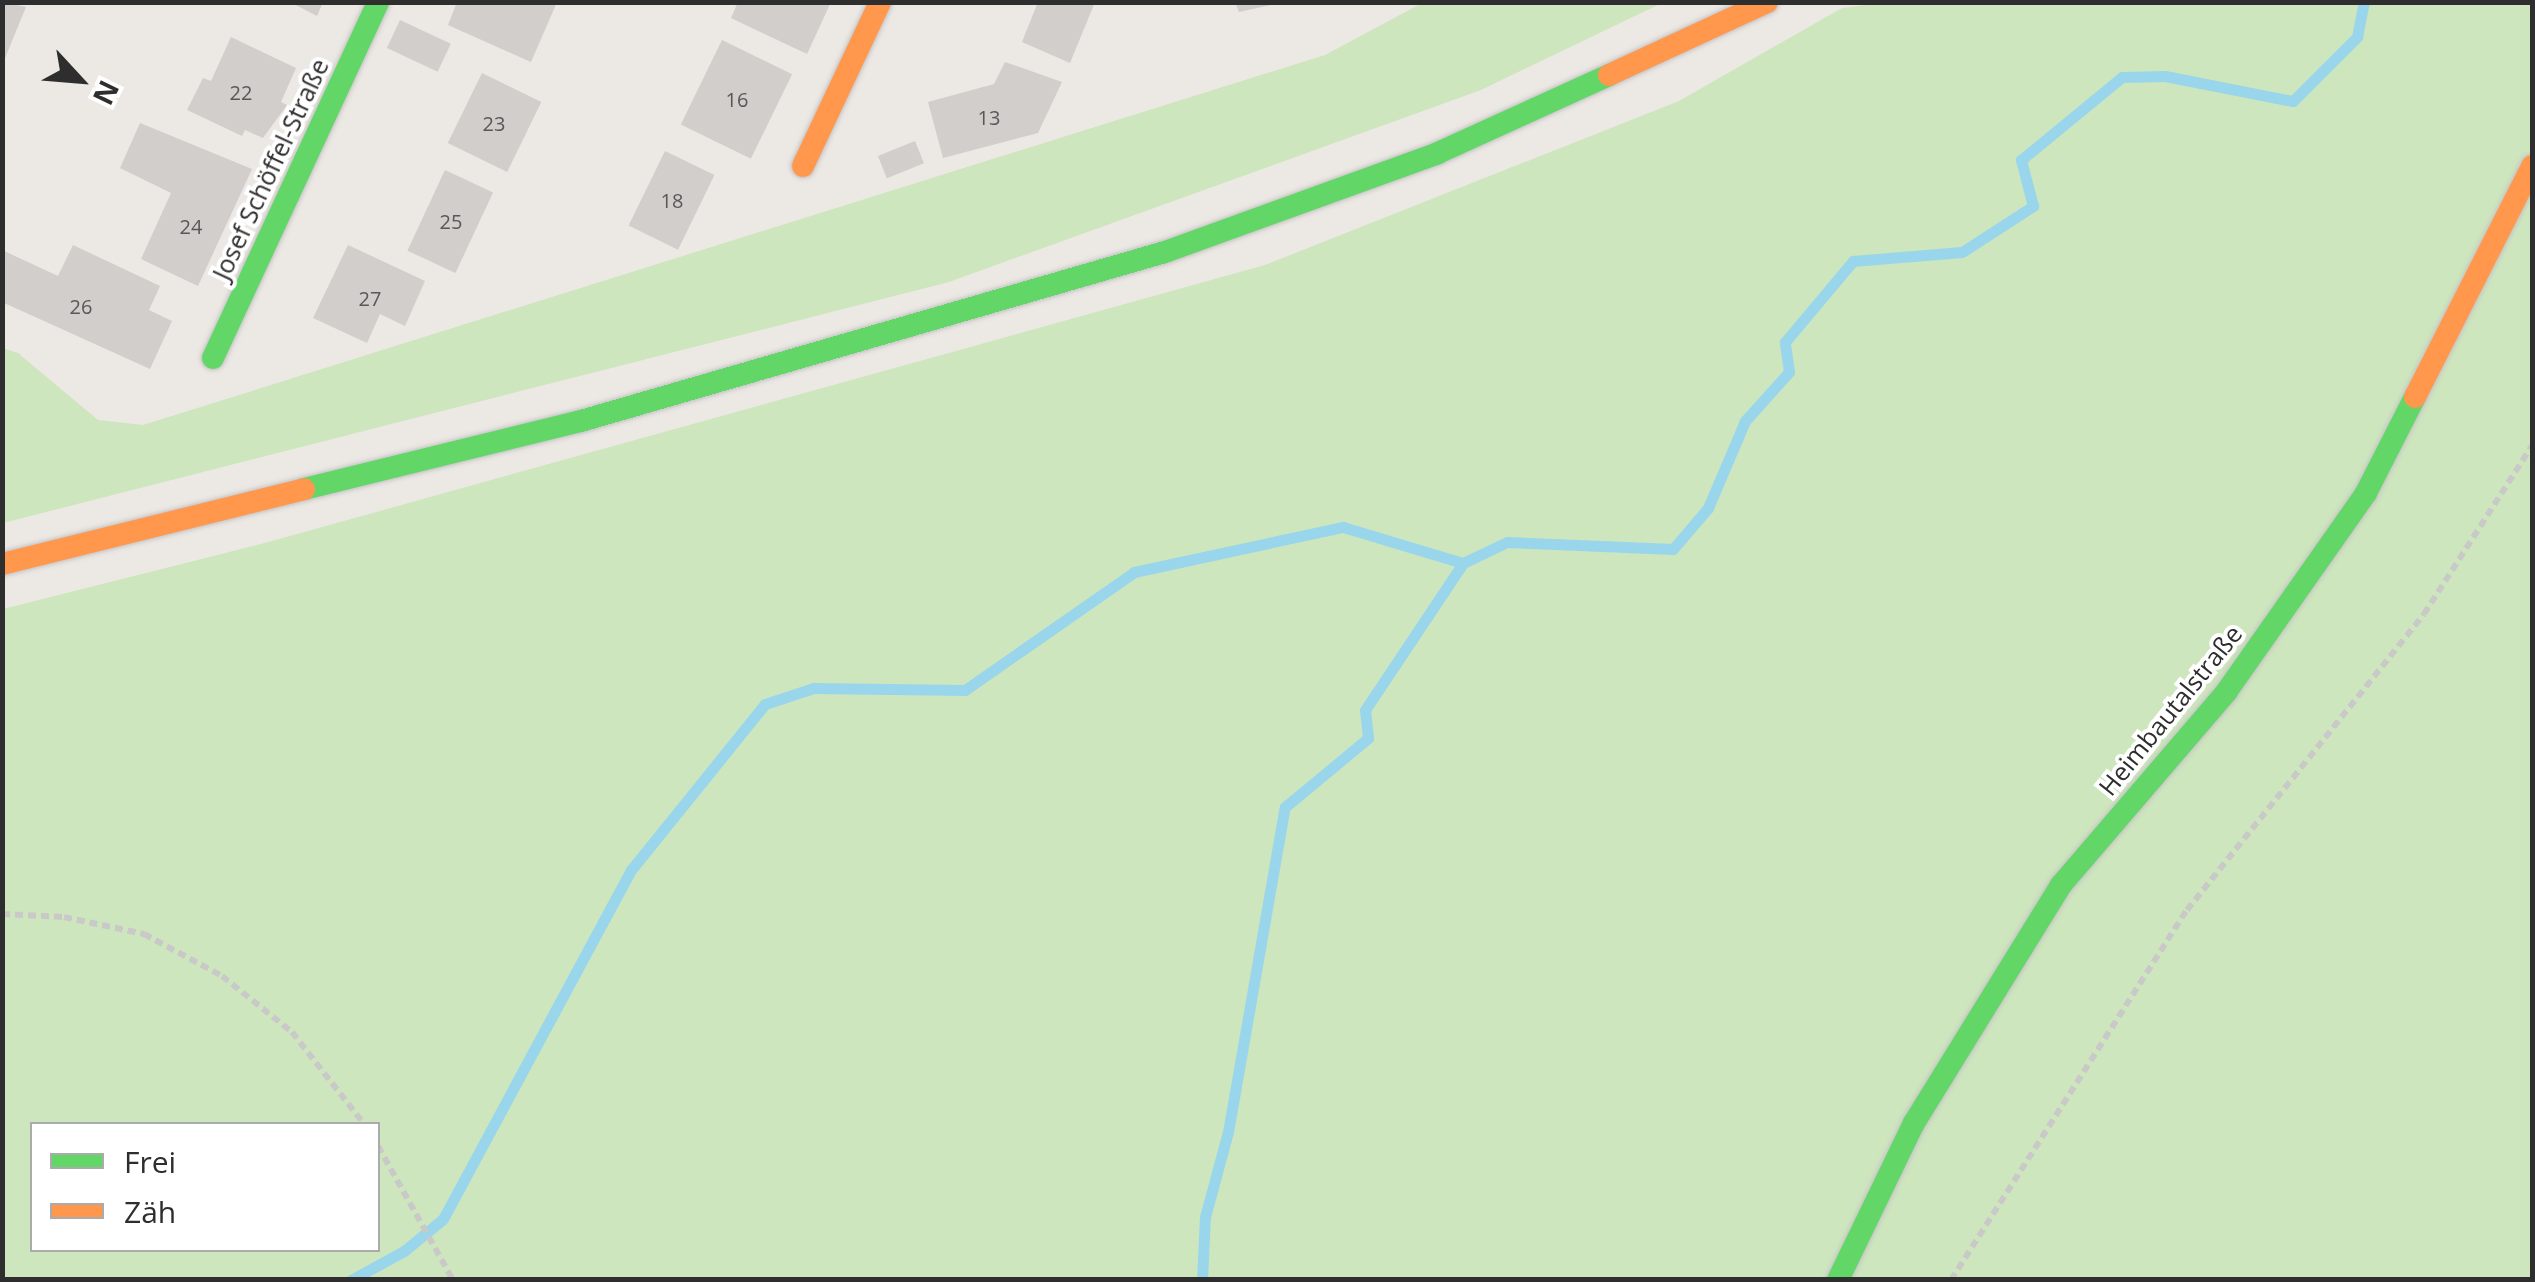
<!DOCTYPE html>
<meta charset="utf-8">
<style>
body{margin:0}
#map{position:relative;width:2535px;height:1282px;overflow:hidden;background:#ece8e4;font-family:"Open Sans",sans-serif}
div>[style]{position:absolute}
.green>*{inset:0;background:#cee6be}
.stream>*{height:11px;margin:-5.5px;padding:0 5.5px;transform-origin:5.5px;border-radius:5.5px;background:#99d6ec}
.building>*{inset:0;background:#d1cecb;transform-origin:0 0}
.path>*{height:6px;margin-top:-3px;transform-origin:0;background:repeating-linear-gradient(90deg,#c9c9c8 0 8px,transparent 0 13px)}
.roads{filter:drop-shadow(0 0 2px #c5c4c5) drop-shadow(0 0 2px #c5c4c5)}
.fast>*{height:22px;margin:-11px;padding:0 11px;transform-origin:11px;border-radius:11px;background:#63d668}
.slow>*{height:22px;margin:-11px;padding:0 11px;transform-origin:11px;border-radius:11px;background:#ff974d}
span{translate:-50% -50%;white-space:nowrap;text-align:center;line-height:1.15;-webkit-text-stroke:8px #fff;paint-order:stroke}
.number-label{font-size:20px;color:#585857}
.number-label span{-webkit-text-stroke-width:0}
.street-label{font-size:25px;color:#2e2e2e}
.frame{position:absolute;inset:0;border:5px solid #2e2e2e;pointer-events:none}
.legend{position:absolute;left:30px;top:1122px;width:350px;height:130px;box-sizing:border-box;background:#fff;border:2px solid #ababab;margin:0;padding:12px 18px;list-style:none;font-size:30px;color:#2e2e2e}
.legend li{display:flex;align-items:center;gap:20px;height:50px}
.legend b{width:50px;border:2px solid #ababab}
.north{position:absolute;left:30px;top:30px;width:100px;height:100px;-webkit-text-stroke:8px #fff;paint-order:stroke;rotate:116deg;font-size:28px;font-weight:700;line-height:40px;text-align:center;color:#2e2e2e}
.north::after{content:'';display:block;margin:auto;width:35px;height:45px;background:#2e2e2e;clip-path:polygon(50% 0,100% 100%,50% 72%,0 100%)}
</style>
<div id="map">
<div class="green">
<i style="clip-path:polygon(1424px 2px,1662px 3px,1481px 90px,949px 282px,3px 523px,3px 348px,18px 353px,98px 420px,143px 425px,1325px 55px)"></i>
<i style="clip-path:polygon(evenodd,1889px 2px,2532px 3px,2532px 1279px,3px 1279px,3px 609px,261px 544px,1265px 265px,1679px 101px,1842px 8px,1889px 2px,32px 1124px,378px 1124px,378px 1250px,32px 1250px,32px 1124px)"></i>
</div>
<div class="stream">
<i style="left:351px;top:1280px;width:60px;rotate:-28.7deg"></i>
<i style="left:404px;top:1251px;width:50px;rotate:-39.4deg"></i>
<i style="left:443px;top:1219px;width:396px;rotate:-61.7deg"></i>
<i style="left:631px;top:870px;width:213px;rotate:-51.1deg"></i>
<i style="left:765px;top:704px;width:52px;rotate:-18.1deg"></i>
<i style="left:814px;top:688px;width:151px;rotate:0.8deg"></i>
<i style="left:965px;top:690px;width:206px;rotate:-34.9deg"></i>
<i style="left:1134px;top:572px;width:214px;rotate:-12.2deg"></i>
<i style="left:1343px;top:527px;width:125px;rotate:16.7deg"></i>
<i style="left:1202px;top:1280px;width:63px;rotate:-87.3deg"></i>
<i style="left:1205px;top:1217px;width:88px;rotate:-74.9deg"></i>
<i style="left:1228px;top:1132px;width:330px;rotate:-80.1deg"></i>
<i style="left:1285px;top:807px;width:108px;rotate:-39.7deg"></i>
<i style="left:1368px;top:738px;width:28px;rotate:-96deg"></i>
<i style="left:1365px;top:710px;width:177px;rotate:-56.3deg"></i>
<i style="left:1463px;top:563px;width:49px;rotate:-25.5deg"></i>
<i style="left:1507px;top:542px;width:166px;rotate:2.4deg"></i>
<i style="left:1673px;top:549px;width:54px;rotate:-49.5deg"></i>
<i style="left:1708px;top:508px;width:95px;rotate:-67deg"></i>
<i style="left:1745px;top:421px;width:66px;rotate:-48.1deg"></i>
<i style="left:1789px;top:372px;width:30px;rotate:-98deg"></i>
<i style="left:1785px;top:342px;width:106px;rotate:-50deg"></i>
<i style="left:1853px;top:261px;width:109px;rotate:-4.7deg"></i>
<i style="left:1962px;top:252px;width:85px;rotate:-32.9deg"></i>
<i style="left:2033px;top:206px;width:48px;rotate:-104.6deg"></i>
<i style="left:2021px;top:160px;width:131px;rotate:-39.4deg"></i>
<i style="left:2122px;top:77px;width:43px;rotate:-1.3deg"></i>
<i style="left:2165px;top:76px;width:130px;rotate:11.1deg"></i>
<i style="left:2293px;top:101px;width:91px;rotate:-45deg"></i>
<i style="left:2357px;top:37px;width:36px;rotate:-79deg"></i>
</div>
<div class="building">
<i style="clip-path:polygon(2px 2px,26px 7px,3px 63px,2px 63px)"></i>
<i style="clip-path:polygon(290px 2px,323px 2px,317px 16px)"></i>
<i style="clip-path:polygon(457px 2px,557px 2px,531px 62px,448px 25px)"></i>
<i style="clip-path:polygon(738px 2px,831px 2px,807px 54px,731px 18px)"></i>
<i style="clip-path:polygon(1038px 2px,1095px 2px,1070px 63px,1022px 42px)"></i>
<i style="clip-path:polygon(1235px 2px,1276px 2px,1276px 4px,1239px 12px)"></i>
<i style="left:400px;top:20px;width:56px;height:31px;rotate:25deg"></i>
<i style="clip-path:polygon(231px 37px,296px 68px,281px 102px,287px 105px,263px 138px,245px 130px,242px 136px,187px 110px,203px 78px,211px 81px)"></i>
<i style="left:722px;top:40px;width:78px;height:94px;rotate:26deg"></i>
<i style="clip-path:polygon(1005px 62px,1062px 82px,1038px 133px,943px 158px,928px 102px,994px 84px)"></i>
<i style="left:482px;top:73px;width:66px;height:78px;rotate:26deg"></i>
<i style="clip-path:polygon(140px 123px,252px 169px,198px 286px,141px 259px,171px 193px,120px 168px)"></i>
<i style="left:915px;top:141px;width:24px;height:40px;rotate:68deg"></i>
<i style="left:665px;top:151px;width:55px;height:83px;rotate:26deg"></i>
<i style="left:445px;top:170px;width:53px;height:89px;rotate:25deg"></i>
<i style="clip-path:polygon(73px 245px,160px 286px,149px 310px,172px 321px,150px 369px,2px 302px,2px 250px,58px 276px)"></i>
<i style="clip-path:polygon(348px 245px,425px 281px,405px 326px,380px 314px,367px 343px,313px 318px)"></i>
</div>
<div class="path">
<i style="left:2px;top:914px;width:62px;rotate:2.8deg"></i>
<i style="left:64px;top:917px;width:82px;rotate:12deg"></i>
<i style="left:144px;top:934px;width:89px;rotate:28.3deg"></i>
<i style="left:222px;top:976px;width:90px;rotate:38.7deg"></i>
<i style="left:292px;top:1032px;width:117px;rotate:52deg"></i>
<i style="left:378px;top:1146px;width:154px;rotate:60.8deg"></i>
<i style="left:1951px;top:1280px;width:439px;rotate:-57.5deg"></i>
<i style="left:2187px;top:910px;width:379px;rotate:-51.3deg"></i>
<i style="left:2424px;top:614px;width:200px;rotate:-57.3deg"></i>
</div>
<div class="roads">
<div class="fast">
<i style="left:213px;top:358px;width:392px;rotate:-65.1deg"></i>
<i style="left:304px;top:489px;width:285px;rotate:-13.8deg"></i>
<i style="left:581px;top:421px;width:608px;rotate:-16.14deg"></i>
<i style="left:1165px;top:252px;width:290px;rotate:-19.9deg"></i>
<i style="left:1438px;top:153px;width:188px;rotate:-24.5deg"></i>
<i style="left:1838px;top:1280px;width:174px;rotate:-64.2deg"></i>
<i style="left:1914px;top:1123px;width:280px;rotate:-58.3deg"></i>
<i style="left:2061px;top:885px;width:255px;rotate:-49.4deg"></i>
<i style="left:2227px;top:691px;width:242px;rotate:-54.9deg"></i>
<i style="left:2366px;top:493px;width:108px;rotate:-63deg"></i>
</div>
<div class="slow">
<i style="left:1609px;top:75px;width:174px;rotate:-24.8deg"></i>
<i style="left:803px;top:166px;width:181px;rotate:-64.8deg"></i>
<i style="left:2415px;top:397px;width:259px;rotate:-63.1deg"></i>
<i style="left:2px;top:564px;width:311px;rotate:-13.9deg"></i>
</div>
</div>
<div class="number-label">
<span style="left:241px;top:92px">22</span>
<span style="left:737px;top:99px">16</span>
<span style="left:989px;top:117px">13</span>
<span style="left:494px;top:123px">23</span>
<span style="left:672px;top:200px">18</span>
<span style="left:451px;top:221px">25</span>
<span style="left:191px;top:226px">24</span>
<span style="left:370px;top:298px">27</span>
<span style="left:81px;top:306px">26</span>
</div>
<div class="street-label">
<span style="left:270px;top:169px;rotate:-65deg">Josef Schöffel-Straße</span>
<span style="left:2170px;top:710px;rotate:-51deg">Heimbautalstraße</span>
</div>
<div class="frame"></div>
<ul class="legend">
<li><b style="height:12px;background:#63d668"></b>Frei</li>
<li><b style="height:12px;background:#ff974d"></b>Zäh</li>
</ul>
<div class="north">N</div>
</div>
